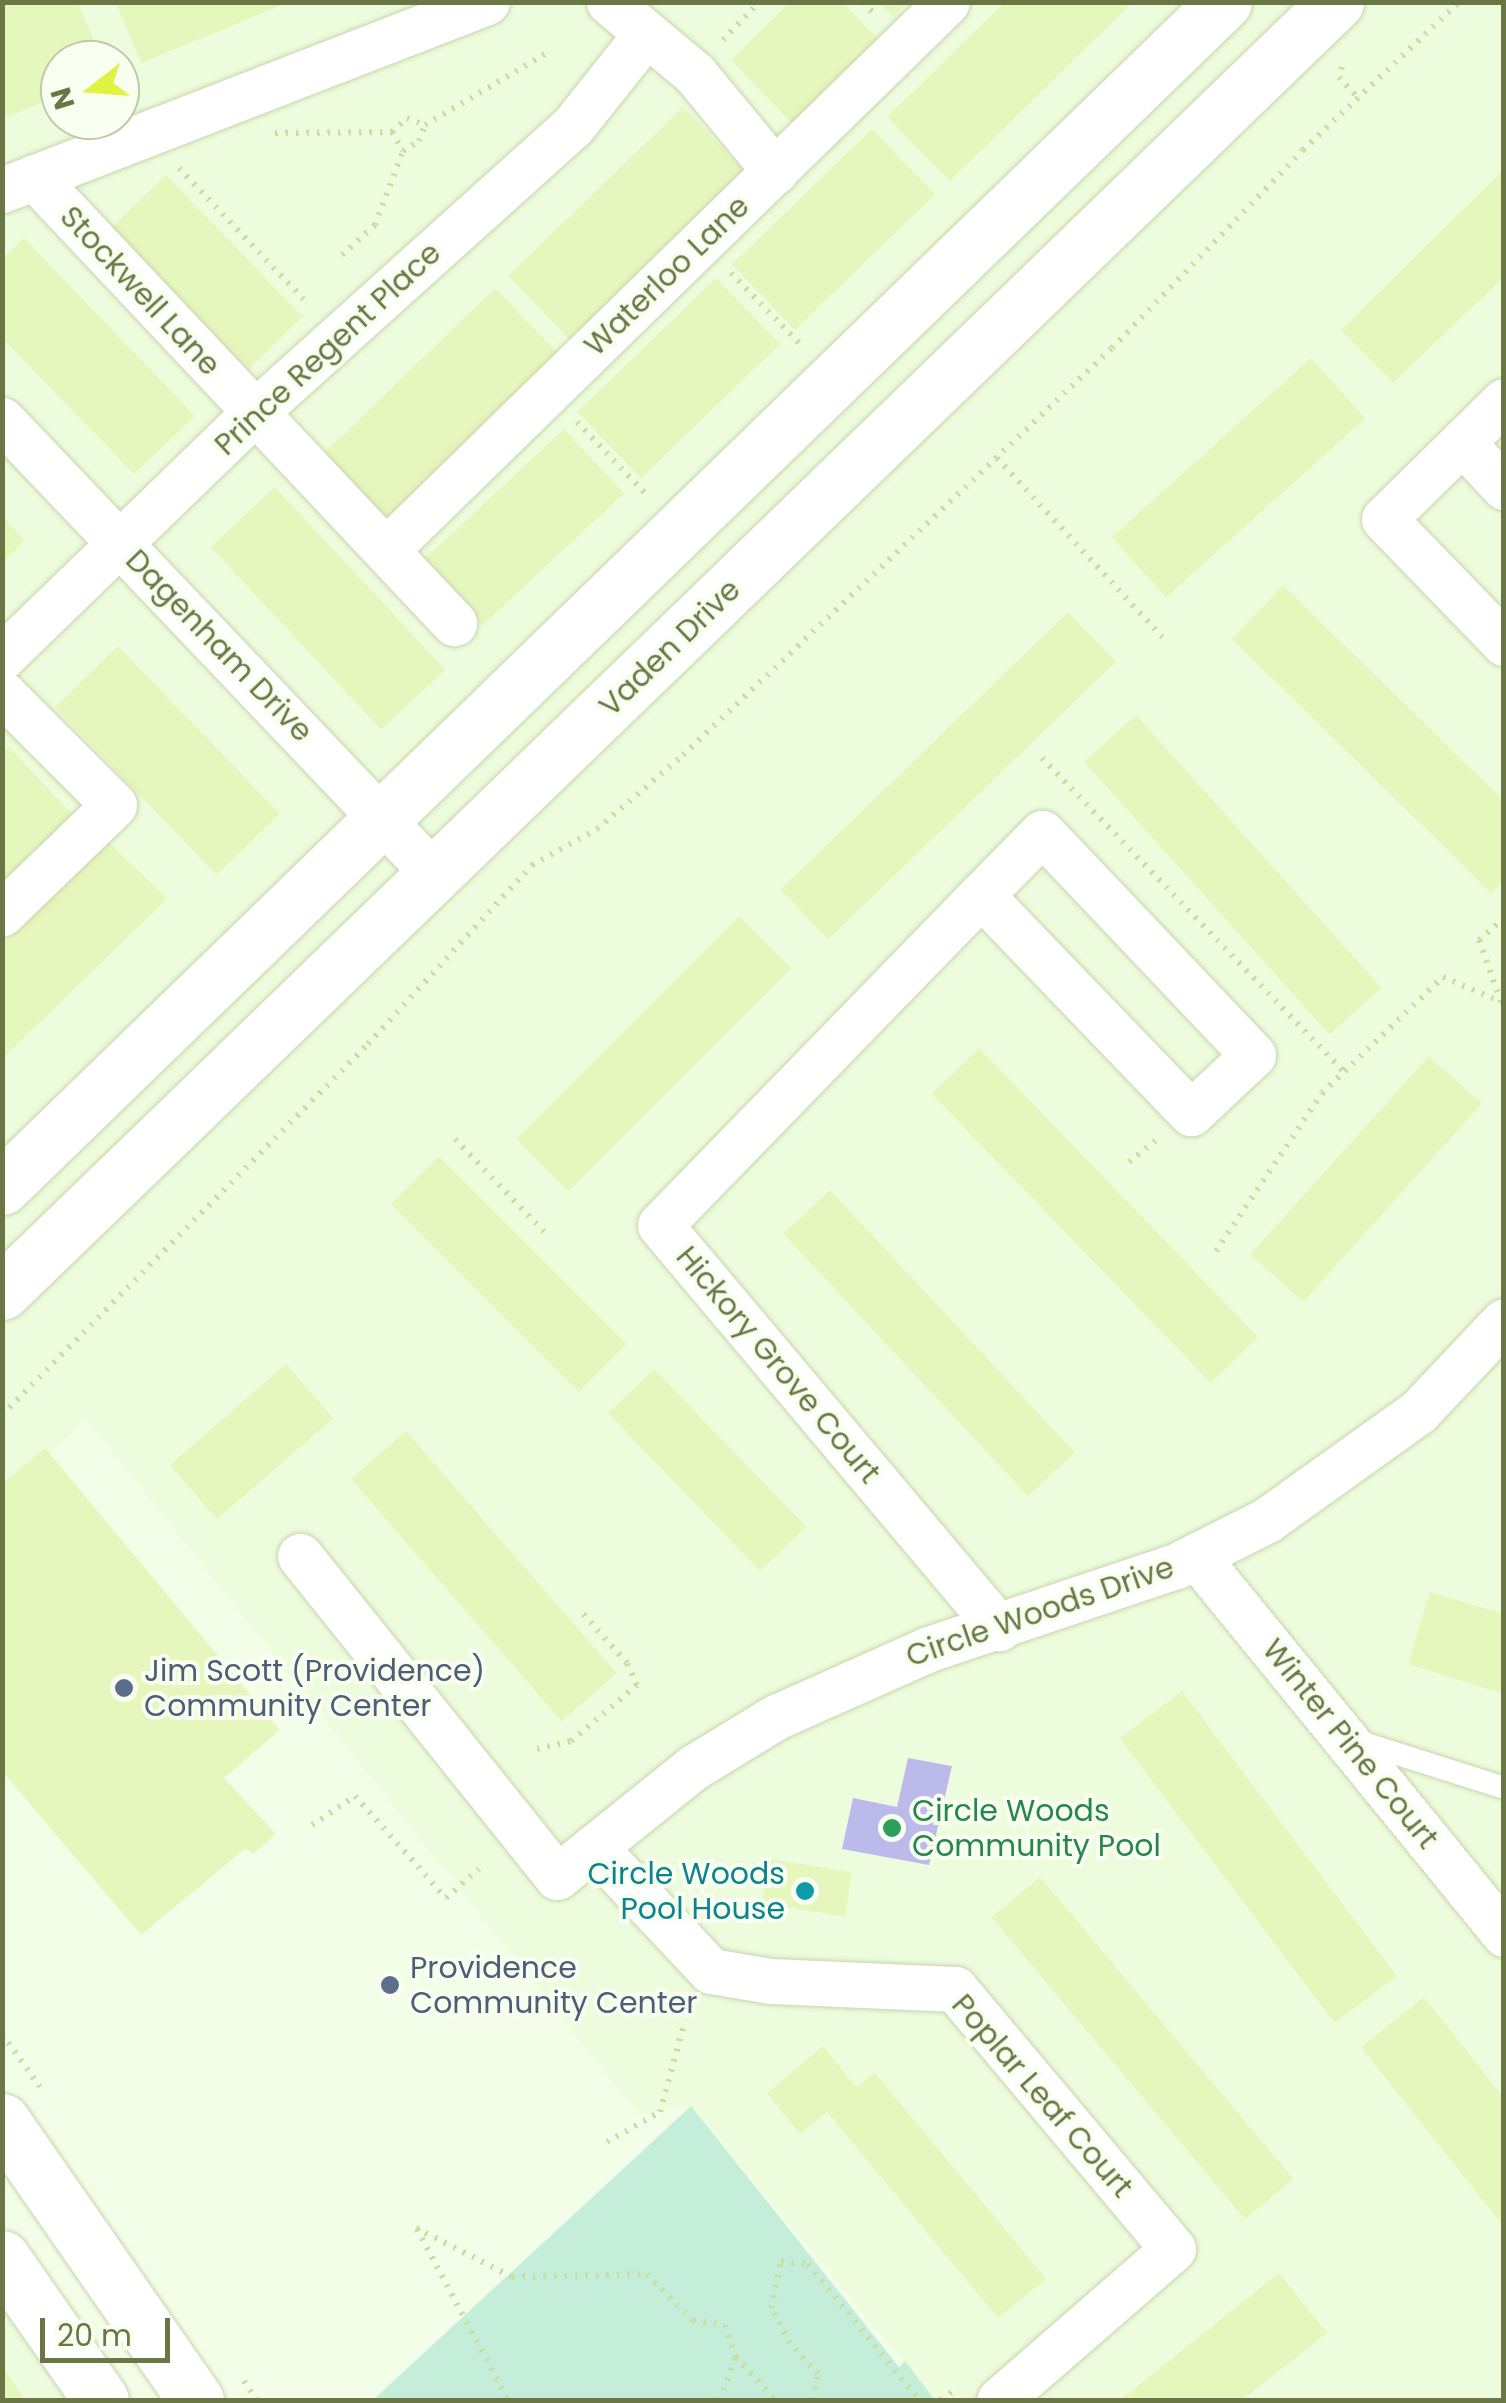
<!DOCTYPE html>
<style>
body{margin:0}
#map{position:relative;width:1506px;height:2403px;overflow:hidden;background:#f3fee8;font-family:Poppins,sans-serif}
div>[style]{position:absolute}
.residential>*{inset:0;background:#edfcdc}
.green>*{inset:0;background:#c4eed9}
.water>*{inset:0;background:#bcbaeb}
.building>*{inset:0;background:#e6f7bd;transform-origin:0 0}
.path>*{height:6px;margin-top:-3px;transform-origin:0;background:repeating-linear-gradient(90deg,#cbdd9f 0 2.5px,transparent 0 10.5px)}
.roads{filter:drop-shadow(0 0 2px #c8d5af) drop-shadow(0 0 2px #c8d5af)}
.service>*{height:22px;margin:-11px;padding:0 11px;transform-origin:11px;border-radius:11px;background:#fff}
.minor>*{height:45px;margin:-22.5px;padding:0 22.5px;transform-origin:22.5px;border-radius:22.5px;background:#fff}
.tertiary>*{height:55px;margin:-27.5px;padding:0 27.5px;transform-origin:27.5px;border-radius:27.5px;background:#fff}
.dots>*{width:28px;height:28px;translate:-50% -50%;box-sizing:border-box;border:5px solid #f8fff1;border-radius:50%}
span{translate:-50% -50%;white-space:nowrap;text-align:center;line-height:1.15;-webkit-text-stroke:8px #f8fff1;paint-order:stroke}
.street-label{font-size:30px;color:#6a7745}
.service-label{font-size:30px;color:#4e5e75}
.left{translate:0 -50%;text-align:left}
.leisure-label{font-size:30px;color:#27864d}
.culture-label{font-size:30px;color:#0d838f}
.right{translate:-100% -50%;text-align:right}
.frame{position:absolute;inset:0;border:5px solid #6a7745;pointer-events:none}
.north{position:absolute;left:40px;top:40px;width:100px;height:100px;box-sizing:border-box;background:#f8fff1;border:2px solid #bfc9ac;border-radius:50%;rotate:253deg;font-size:28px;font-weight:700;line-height:40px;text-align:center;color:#6a7745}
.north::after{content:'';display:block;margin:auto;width:35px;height:45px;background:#dff442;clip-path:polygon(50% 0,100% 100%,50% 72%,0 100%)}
.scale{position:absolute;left:40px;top:2318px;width:130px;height:45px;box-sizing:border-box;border:5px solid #6a7745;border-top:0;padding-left:12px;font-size:30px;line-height:35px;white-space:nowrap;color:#6a7745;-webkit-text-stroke:8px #f8fff1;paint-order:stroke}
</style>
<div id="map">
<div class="residential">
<i style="clip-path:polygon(evenodd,3px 3px,1503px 3px,1503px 2400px,935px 2400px,691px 2106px,639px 2115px,87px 1419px,3px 1497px,3px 3px,60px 60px,120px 60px,120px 120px,60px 120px,60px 60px)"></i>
<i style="clip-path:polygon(3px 2307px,67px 2400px,3px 2400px)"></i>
</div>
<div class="green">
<i style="clip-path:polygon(691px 2106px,899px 2367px,905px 2361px,935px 2400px,373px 2400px)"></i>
</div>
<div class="water">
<i style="clip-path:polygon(908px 1758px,952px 1766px,929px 1865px,842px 1849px,853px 1798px,897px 1807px)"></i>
</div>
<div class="building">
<i style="clip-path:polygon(2px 2px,78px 2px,102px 60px,60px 60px,60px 95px,2px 119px)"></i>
<i style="clip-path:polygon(116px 2px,287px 2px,287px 3px,141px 63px)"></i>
<i style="clip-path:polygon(790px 2px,842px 2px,881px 42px,794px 126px,731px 60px)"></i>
<i style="clip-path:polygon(878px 2px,908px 2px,893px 17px)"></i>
<i style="clip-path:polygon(1005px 2px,1133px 2px,950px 181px,887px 117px)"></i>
<i style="left:683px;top:107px;width:93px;height:243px;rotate:46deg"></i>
<i style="left:872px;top:129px;width:91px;height:195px;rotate:46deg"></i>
<i style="clip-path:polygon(1504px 169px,1504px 277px,1393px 383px,1341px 330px)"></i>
<i style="left:166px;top:175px;width:197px;height:76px;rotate:46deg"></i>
<i style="clip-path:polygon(24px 238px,195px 416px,134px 474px,2px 338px,2px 259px)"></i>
<i style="left:716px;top:278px;width:92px;height:193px;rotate:46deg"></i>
<i style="left:495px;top:288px;width:93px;height:241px;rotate:46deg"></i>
<i style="left:1311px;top:358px;width:81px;height:268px;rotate:48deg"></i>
<i style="left:564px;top:429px;width:88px;height:193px;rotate:47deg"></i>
<i style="left:275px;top:487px;width:250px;height:88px;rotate:47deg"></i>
<i style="clip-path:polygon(2px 516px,25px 541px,2px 563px)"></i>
<i style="clip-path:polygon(1283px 585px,1504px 801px,1504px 880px,1491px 893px,1232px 639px)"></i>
<i style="left:1068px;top:612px;width:69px;height:400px;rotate:46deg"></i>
<i style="left:118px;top:646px;width:233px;height:88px;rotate:46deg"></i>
<i style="left:1136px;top:715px;width:367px;height:70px;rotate:48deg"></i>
<i style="clip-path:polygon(9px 747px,73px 815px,2px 882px,2px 753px)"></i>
<i style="clip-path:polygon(109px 842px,167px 899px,2px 1059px,2px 944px)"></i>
<i style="left:739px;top:916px;width:74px;height:315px;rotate:45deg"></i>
<i style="left:979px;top:1048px;width:402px;height:66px;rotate:46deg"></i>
<i style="left:1429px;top:1056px;width:71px;height:267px;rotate:42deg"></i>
<i style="left:439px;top:1156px;width:266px;height:68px;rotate:45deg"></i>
<i style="left:830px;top:1190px;width:359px;height:64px;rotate:47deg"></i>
<i style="left:286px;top:1364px;width:72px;height:154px;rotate:49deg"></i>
<i style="left:654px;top:1369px;width:219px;height:64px;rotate:46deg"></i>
<i style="left:406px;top:1431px;width:321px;height:73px;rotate:49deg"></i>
<i style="clip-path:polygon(45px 1448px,280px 1730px,224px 1778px,276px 1834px,253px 1854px,246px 1848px,141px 1935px,2px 1771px,2px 1484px)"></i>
<i style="clip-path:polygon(1430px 1592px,1504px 1614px,1504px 1694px,1408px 1664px)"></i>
<i style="left:1182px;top:1691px;width:357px;height:78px;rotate:53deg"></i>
<i style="left:769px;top:1859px;width:84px;height:45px;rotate:9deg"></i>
<i style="left:1040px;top:1877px;width:394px;height:63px;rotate:50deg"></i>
<i style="clip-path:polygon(1424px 1997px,1504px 2098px,1504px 2227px,1361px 2047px)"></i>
<i style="clip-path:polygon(823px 2046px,856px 2087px,875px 2073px,1046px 2279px,998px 2318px,827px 2112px,800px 2134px,767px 2093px)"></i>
<i style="clip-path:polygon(1279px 2273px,1327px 2333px,1242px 2400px,1120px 2400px)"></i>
<i style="clip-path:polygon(2px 2367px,26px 2400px,2px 2400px)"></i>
</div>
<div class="path">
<i style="left:863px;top:2px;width:19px;rotate:47deg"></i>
<i style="left:723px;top:40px;width:52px;rotate:-46.5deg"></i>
<i style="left:1342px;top:67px;width:10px;rotate:107deg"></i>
<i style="left:1339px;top:77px;width:28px;rotate:48deg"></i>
<i style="left:392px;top:132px;width:21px;rotate:-43deg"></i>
<i style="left:407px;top:118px;width:19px;rotate:21deg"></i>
<i style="left:275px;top:133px;width:117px;rotate:-0.5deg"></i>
<i style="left:392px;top:132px;width:22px;rotate:60deg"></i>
<i style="left:179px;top:168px;width:187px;rotate:46.5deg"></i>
<i style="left:342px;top:255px;width:45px;rotate:-42.3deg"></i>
<i style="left:375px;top:225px;width:79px;rotate:-69.3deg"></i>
<i style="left:403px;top:151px;width:19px;rotate:-32deg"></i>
<i style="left:419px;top:141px;width:17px;rotate:-69deg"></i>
<i style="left:425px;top:125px;width:145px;rotate:-30.6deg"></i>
<i style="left:731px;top:273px;width:103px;rotate:45.8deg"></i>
<i style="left:577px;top:422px;width:103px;rotate:46.2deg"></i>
<i style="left:997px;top:458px;width:249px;rotate:47.3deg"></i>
<i style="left:1042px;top:758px;width:436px;rotate:46.1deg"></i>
<i style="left:1501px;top:1002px;width:66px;rotate:-109.5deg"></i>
<i style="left:1479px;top:940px;width:33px;rotate:-41deg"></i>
<i style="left:455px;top:1139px;width:136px;rotate:46.2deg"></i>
<i style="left:1129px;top:1162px;width:38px;rotate:-39deg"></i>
<i style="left:1216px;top:1251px;width:190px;rotate:-56.1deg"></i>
<i style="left:1322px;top:1093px;width:168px;rotate:-43.8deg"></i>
<i style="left:1443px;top:977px;width:66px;rotate:23.1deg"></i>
<i style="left:2px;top:1415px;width:521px;rotate:-45.39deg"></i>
<i style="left:368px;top:1044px;width:243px;rotate:-47.5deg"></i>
<i style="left:532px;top:865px;width:74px;rotate:-29deg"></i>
<i style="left:597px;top:829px;width:113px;rotate:-40.7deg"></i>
<i style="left:683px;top:755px;width:591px;rotate:-43.49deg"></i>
<i style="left:1112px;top:348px;width:275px;rotate:-46deg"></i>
<i style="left:1303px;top:150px;width:215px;rotate:-43.5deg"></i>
<i style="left:537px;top:1749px;width:35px;rotate:-13deg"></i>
<i style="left:571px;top:1741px;width:87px;rotate:-40.3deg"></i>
<i style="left:637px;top:1685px;width:24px;rotate:-114deg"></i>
<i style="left:627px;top:1663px;width:66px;rotate:-131.9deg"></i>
<i style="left:312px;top:1825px;width:52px;rotate:-34deg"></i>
<i style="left:355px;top:1796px;width:137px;rotate:48.3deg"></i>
<i style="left:446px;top:1898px;width:44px;rotate:-41.3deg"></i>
<i style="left:2px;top:2034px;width:65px;rotate:54.4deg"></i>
<i style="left:607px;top:2142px;width:61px;rotate:-29.5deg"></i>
<i style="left:660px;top:2112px;width:87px;rotate:-74.7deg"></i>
<i style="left:416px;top:2228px;width:108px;rotate:27deg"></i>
<i style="left:512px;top:2277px;width:135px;rotate:-1.3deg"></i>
<i style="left:647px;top:2274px;width:66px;rotate:45.6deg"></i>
<i style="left:693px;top:2321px;width:32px;rotate:7deg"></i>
<i style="left:725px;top:2325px;width:34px;rotate:71deg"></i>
<i style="left:417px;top:2229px;width:194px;rotate:62deg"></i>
<i style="left:244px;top:2381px;width:23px;rotate:56deg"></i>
<i style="left:720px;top:2400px;width:46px;rotate:-69.6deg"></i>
<i style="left:736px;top:2357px;width:58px;rotate:47.8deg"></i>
<i style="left:813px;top:2400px;width:26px;rotate:-79deg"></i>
<i style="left:818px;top:2374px;width:42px;rotate:-132.1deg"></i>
<i style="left:790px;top:2343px;width:40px;rotate:-118deg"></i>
<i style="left:771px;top:2308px;width:47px;rotate:-77.7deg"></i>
<i style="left:781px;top:2262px;width:27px;rotate:4deg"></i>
<i style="left:808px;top:2264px;width:176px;rotate:50.8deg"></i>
<i style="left:941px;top:2400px;width:21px;rotate:-37deg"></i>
</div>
<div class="roads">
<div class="service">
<i style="left:1354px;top:1740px;width:157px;rotate:17.7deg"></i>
</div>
<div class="minor">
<i style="left:609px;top:2px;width:112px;rotate:39.9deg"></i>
<i style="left:695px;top:74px;width:126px;rotate:50.5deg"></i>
<i style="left:34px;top:177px;width:613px;rotate:46.72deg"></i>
<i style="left:2px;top:190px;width:520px;rotate:-21.19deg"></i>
<i style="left:1504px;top:401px;width:168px;rotate:135.5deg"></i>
<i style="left:1384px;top:519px;width:173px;rotate:45.9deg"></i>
<i style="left:2px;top:420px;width:627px;rotate:46.42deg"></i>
<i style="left:1462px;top:442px;width:62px;rotate:47deg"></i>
<i style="left:386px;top:550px;width:784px;rotate:-44.33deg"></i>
<i style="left:2px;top:657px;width:351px;rotate:-44.1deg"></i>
<i style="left:254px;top:413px;width:428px;rotate:-42deg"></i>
<i style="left:572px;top:127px;width:119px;rotate:-51.5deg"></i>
<i style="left:2px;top:693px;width:158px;rotate:45deg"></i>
<i style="left:114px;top:805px;width:156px;rotate:136deg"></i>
<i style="left:981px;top:895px;width:303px;rotate:46.1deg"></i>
<i style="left:1191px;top:1113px;width:85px;rotate:-43.1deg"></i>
<i style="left:1253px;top:1055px;width:306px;rotate:-133.5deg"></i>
<i style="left:1042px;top:833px;width:87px;rotate:134.5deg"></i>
<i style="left:981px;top:895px;width:460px;rotate:134.2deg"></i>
<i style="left:660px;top:1225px;width:527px;rotate:49.93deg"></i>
<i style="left:300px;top:1556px;width:411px;rotate:51.3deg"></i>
<i style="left:557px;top:1877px;width:176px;rotate:-38.8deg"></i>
<i style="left:694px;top:1767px;width:96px;rotate:-31.4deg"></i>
<i style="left:776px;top:1717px;width:167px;rotate:-24deg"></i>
<i style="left:929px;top:1649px;width:261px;rotate:-18.6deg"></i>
<i style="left:1176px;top:1566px;width:102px;rotate:-26.8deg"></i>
<i style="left:1267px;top:1520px;width:186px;rotate:-35.6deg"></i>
<i style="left:1418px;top:1412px;width:125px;rotate:-46.6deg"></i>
<i style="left:1196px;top:1556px;width:488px;rotate:50.8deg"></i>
<i style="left:594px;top:1847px;width:170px;rotate:46.7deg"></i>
<i style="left:711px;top:1971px;width:61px;rotate:9.5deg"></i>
<i style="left:771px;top:1981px;width:184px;rotate:2.5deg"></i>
<i style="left:955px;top:1989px;width:339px;rotate:50deg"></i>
<i style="left:1173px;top:2249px;width:230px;rotate:139deg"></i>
</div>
<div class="tertiary">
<i style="left:2px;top:1187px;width:1702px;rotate:-44.12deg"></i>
<i style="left:2px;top:1292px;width:1856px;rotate:-44.04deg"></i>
<i style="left:2px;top:2121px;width:340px;rotate:55.2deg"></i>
<i style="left:2px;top:2258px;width:173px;rotate:55.1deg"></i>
</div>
</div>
<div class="dots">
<i style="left:124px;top:1688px;background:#5c6f8a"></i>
<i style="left:892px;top:1828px;background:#2e9e5b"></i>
<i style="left:805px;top:1891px;background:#0f9aa8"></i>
<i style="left:390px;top:1985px;background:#5c6f8a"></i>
</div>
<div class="street-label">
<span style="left:667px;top:276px;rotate:-44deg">Waterloo Lane</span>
<span style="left:140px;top:291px;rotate:47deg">Stockwell Lane</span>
<span style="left:328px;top:349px;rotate:-43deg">Prince Regent Place</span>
<span style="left:219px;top:646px;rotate:46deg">Dagenham Drive</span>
<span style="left:670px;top:648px;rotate:-44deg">Vaden Drive</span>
<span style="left:778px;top:1365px;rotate:50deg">Hickory Grove Court</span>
<span style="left:1040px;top:1612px;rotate:-19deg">Circle Woods Drive</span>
<span style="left:1350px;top:1744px;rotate:51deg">Winter Pine Court</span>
<span style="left:1042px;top:2096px;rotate:49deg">Poplar Leaf Court</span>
</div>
<div class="service-label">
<span class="left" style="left:144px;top:1688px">Jim Scott (Providence)<br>Community Center</span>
<span class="left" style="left:410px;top:1985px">Providence<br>Community Center</span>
</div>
<div class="leisure-label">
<span class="left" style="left:912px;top:1828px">Circle Woods<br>Community Pool</span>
</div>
<div class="culture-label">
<span class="right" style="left:785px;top:1891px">Circle Woods<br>Pool House</span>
</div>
<div class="frame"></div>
<div class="north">N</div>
<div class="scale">20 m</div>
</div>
